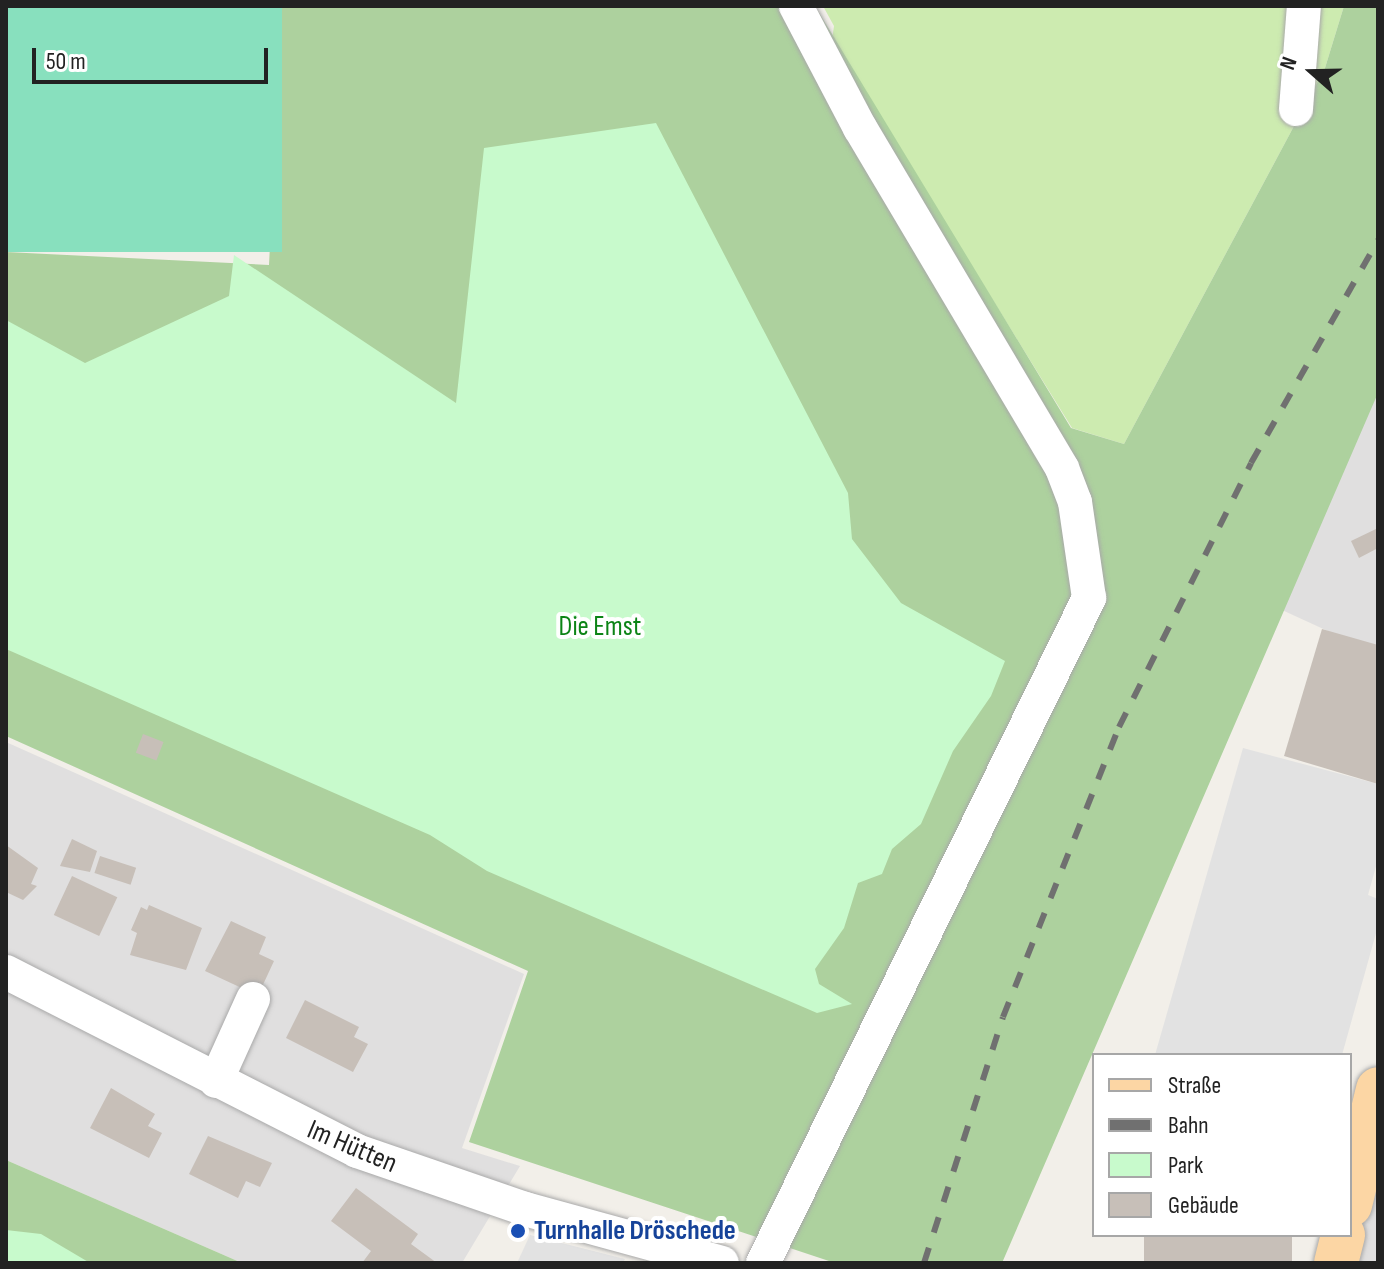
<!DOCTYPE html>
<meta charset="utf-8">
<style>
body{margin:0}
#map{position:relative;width:1384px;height:1269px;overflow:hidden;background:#f2efe9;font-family:"Sofia Sans Condensed",sans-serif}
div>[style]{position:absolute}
.residential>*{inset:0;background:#e0dfdf}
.grass>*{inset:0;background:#cdebb0}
.forest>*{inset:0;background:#add19e}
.park>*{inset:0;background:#c8facc}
.pitch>*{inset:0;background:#88e0be;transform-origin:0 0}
.parking>*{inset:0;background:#e2e2e2}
.building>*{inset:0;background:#c7bfb8;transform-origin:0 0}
.roads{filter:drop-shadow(0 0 2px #a9a9a9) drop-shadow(0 0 2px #a9a9a9)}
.minor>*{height:34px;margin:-17px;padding:0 17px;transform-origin:17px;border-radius:17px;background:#fff}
.major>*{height:44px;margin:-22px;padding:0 22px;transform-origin:22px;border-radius:22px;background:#fcd6a4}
.rail>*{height:6px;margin-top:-3px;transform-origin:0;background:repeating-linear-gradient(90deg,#707070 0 16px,transparent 0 32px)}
.dots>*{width:22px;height:22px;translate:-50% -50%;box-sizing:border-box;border:4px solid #fff;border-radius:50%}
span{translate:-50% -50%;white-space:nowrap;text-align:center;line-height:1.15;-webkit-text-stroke:8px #fff;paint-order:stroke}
.park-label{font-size:28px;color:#0c8416}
.street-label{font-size:28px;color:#222}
.transit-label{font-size:28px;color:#164399;font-weight:700}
.left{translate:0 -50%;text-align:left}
.frame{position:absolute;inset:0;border:8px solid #222;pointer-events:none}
.legend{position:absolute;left:1092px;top:1053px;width:260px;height:184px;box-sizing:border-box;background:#fff;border:2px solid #a7a7a7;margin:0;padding:10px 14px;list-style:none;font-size:24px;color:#222}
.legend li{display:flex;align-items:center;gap:16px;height:40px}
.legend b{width:40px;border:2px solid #a7a7a7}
.north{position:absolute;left:1272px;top:32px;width:80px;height:80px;-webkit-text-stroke:6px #fff;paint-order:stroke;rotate:290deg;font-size:22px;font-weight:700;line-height:32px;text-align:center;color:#222}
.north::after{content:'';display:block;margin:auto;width:28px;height:36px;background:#222;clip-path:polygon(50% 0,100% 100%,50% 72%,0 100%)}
.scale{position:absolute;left:32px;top:48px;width:236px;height:36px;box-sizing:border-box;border:4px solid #222;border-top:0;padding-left:10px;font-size:24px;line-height:28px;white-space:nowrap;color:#222;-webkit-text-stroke:6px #fff;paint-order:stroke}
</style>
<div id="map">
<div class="residential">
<i style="clip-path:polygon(1378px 391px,1378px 654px,1282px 610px)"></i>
<i style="clip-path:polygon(6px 742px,524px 974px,462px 1148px,520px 1166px,462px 1263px,242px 1263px,6px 1160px)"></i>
<i style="clip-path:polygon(1378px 1060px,1378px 1263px,1322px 1263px,1350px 1162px)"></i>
</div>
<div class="grass">
<i style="clip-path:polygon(823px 6px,1344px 6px,1325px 68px,1124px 444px,1072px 428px,832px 40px,834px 26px)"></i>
</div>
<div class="forest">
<i style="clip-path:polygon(282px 6px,815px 6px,1071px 428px,1124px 444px,1325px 68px,1344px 6px,1378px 6px,1378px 393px,1002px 1263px,835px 1263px,469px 1142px,528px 971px,6px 736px,6px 252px,269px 265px)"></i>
<i style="clip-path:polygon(6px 1160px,242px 1263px,6px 1263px)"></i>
</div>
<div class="park">
<i style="clip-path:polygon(656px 123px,848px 493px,852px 539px,901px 603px,1005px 661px,991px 696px,953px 751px,921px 824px,892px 849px,882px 874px,858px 883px,844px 928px,815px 969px,819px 984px,852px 1004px,817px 1013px,487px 871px,430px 835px,6px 649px,6px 320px,85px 363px,229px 296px,234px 255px,456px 403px,484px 148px)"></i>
<i style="clip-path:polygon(6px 1230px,41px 1234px,90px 1263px,6px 1263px)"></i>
</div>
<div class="pitch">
<i style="left:6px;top:6px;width:276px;height:246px"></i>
</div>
<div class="parking">
<i style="clip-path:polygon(1243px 748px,1378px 784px,1378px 859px,1368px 895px,1378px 899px,1378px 926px,1342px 1055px,1155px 1055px)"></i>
<i style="clip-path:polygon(530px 1235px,625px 1259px,623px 1263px,517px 1263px)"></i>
</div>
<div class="building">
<i style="clip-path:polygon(1378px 528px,1378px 548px,1359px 558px,1351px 541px)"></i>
<i style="clip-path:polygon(1322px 629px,1378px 645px,1378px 784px,1284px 756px)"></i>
<i style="left:143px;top:734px;width:22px;height:20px;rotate:21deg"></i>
<i style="clip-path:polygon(72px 839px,97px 851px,90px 872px,60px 866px)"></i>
<i style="clip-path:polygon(6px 845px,38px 868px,31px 884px,37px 886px,23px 900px,6px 892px)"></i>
<i style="left:100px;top:856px;width:38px;height:18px;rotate:18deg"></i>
<i style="left:72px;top:876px;width:50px;height:43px;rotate:25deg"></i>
<i style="clip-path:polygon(149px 905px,202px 928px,186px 970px,130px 955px,137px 933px,131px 930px,141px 907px,147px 910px)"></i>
<i style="clip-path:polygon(231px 921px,266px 937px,259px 954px,274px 961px,261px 989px,246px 990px,205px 971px)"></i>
<i style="clip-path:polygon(305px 1000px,359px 1027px,354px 1037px,368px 1044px,353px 1072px,286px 1038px)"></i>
<i style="clip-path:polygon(111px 1088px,155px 1114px,148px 1126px,162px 1133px,149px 1158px,90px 1128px)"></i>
<i style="clip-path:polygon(208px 1136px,272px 1163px,260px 1187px,246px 1181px,238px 1198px,189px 1174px)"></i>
<i style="clip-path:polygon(356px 1188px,418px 1234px,411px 1244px,437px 1263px,362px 1263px,371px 1251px,331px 1221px)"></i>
<i style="left:1144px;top:1235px;width:148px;height:29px"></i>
</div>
<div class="roads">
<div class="minor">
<i style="left:1296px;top:109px;width:103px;rotate:-85.6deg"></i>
<i style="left:6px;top:972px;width:394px;rotate:27deg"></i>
<i style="left:357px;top:1151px;width:178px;rotate:19deg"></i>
<i style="left:525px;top:1209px;width:204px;rotate:15.3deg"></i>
<i style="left:216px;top:1081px;width:90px;rotate:-65.7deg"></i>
<i style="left:763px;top:1263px;width:741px;rotate:-63.88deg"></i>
<i style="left:1089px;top:598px;width:97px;rotate:-98.3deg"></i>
<i style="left:1075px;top:502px;width:36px;rotate:-111deg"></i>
<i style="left:1062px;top:468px;width:395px;rotate:-120.7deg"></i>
<i style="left:860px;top:128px;width:138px;rotate:-117.7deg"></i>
</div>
<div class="major">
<i style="left:1350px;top:1205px;width:119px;rotate:-76.4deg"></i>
<i style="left:1336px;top:1263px;width:29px;rotate:-76deg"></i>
</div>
</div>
<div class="rail">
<i style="left:924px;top:1263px;width:258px;rotate:-72.2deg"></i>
<i style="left:1003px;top:1017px;width:312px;rotate:-68.2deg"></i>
<i style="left:1119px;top:727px;width:295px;rotate:-63.4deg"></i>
<i style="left:1251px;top:463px;width:257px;rotate:-60.3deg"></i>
</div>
<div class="dots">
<i style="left:518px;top:1231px;background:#1a4fb4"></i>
</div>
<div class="park-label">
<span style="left:600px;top:627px">Die Emst</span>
</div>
<div class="street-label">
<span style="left:352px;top:1147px;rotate:23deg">Im Hütten</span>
</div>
<div class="transit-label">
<span class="left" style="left:534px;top:1231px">Turnhalle Dröschede</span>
</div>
<div class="frame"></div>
<ul class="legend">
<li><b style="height:10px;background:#fcd6a4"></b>Straße</li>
<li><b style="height:10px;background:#707070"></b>Bahn</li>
<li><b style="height:22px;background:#c8facc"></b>Park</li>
<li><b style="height:22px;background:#c7bfb8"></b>Gebäude</li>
</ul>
<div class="north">N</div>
<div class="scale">50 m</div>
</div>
